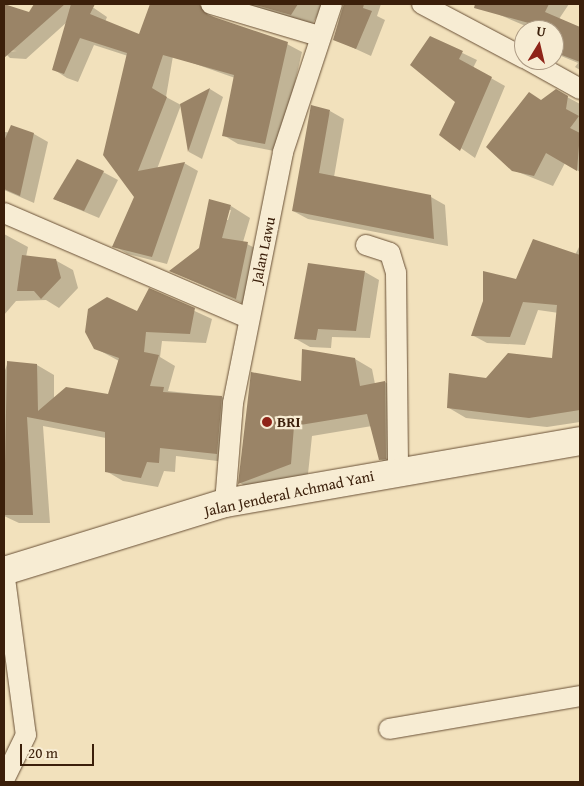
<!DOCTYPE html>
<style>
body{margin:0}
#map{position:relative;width:584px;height:786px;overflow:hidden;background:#f2e1bc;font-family:"Gentium Book Plus",serif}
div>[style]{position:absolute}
.shadow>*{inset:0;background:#0003}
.building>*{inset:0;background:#9a8467}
.roads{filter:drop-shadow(0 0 1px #695036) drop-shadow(0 0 1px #695036)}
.minor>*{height:20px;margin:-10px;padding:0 10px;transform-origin:10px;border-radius:10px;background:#f7ecd3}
.secondary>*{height:28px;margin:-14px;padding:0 14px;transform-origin:14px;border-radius:14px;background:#f7ecd3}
.dots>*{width:14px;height:14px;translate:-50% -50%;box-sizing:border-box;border:2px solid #f7ecd3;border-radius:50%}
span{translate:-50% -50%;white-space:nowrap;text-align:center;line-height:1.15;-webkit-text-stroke:4.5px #f7ecd3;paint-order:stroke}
.street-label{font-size:15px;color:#3b1f0a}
.poi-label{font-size:15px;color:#3b1f0a;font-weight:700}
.left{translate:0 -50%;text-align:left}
.frame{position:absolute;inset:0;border:5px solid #3b1f0a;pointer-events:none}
.north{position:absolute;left:514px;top:20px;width:50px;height:50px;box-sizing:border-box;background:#f7ecd3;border:1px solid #ac9a83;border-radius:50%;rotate:9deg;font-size:14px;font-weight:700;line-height:20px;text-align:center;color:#3b1f0a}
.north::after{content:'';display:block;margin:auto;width:18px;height:22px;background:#8f2418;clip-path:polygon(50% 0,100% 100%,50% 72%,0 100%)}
.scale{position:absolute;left:20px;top:744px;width:74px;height:22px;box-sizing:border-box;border:2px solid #3b1f0a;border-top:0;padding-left:6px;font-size:15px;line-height:18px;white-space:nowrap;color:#3b1f0a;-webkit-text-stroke:4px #f7ecd3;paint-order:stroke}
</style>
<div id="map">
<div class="shadow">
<i style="clip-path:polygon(4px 4px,30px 14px,36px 4px,88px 4px,107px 17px,105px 22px,140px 36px,151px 4px,182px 4px,179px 24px,200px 8px,218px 20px,287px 44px,302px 52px,279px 152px,238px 144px,223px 135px,235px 78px,173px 56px,166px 97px,181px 105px,157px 169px,184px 163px,198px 171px,167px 264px,128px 254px,114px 246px,135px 197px,128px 56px,94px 45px,78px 82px,67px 78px,53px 69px,67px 22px,26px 59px,10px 58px,4px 52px,17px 51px,4px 50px)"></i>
<i style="clip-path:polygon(237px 4px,325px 4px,311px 26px)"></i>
<i style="clip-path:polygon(343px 4px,381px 4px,377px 16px,385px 20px,371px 56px,334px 39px)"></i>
<i style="clip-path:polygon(509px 4px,569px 4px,559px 19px,580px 28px,580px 70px,575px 67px,578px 63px,554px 53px,554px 30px,535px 30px,500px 15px)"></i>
<i style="clip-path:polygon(431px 38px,477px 60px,473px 68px,505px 86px,475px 158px,441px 134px,457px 101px)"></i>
<i style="clip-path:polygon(210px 89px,223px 97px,202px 159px,189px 152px,182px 105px)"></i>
<i style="clip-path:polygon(556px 91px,580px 104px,580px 172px,565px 163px,553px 186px,513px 170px,542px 101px)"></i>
<i style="clip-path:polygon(330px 111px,344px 119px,334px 177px,431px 197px,445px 205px,448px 246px,308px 219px,293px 211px)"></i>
<i style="clip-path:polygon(4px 132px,34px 134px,48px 142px,34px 203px,4px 190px)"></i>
<i style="clip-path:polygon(103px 172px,118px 180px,99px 218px,54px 199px)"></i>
<i style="clip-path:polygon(evenodd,231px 206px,250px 218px,243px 242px,267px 254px,255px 309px,171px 271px,201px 248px,231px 206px,229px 210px,231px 210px,228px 220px,226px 220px,229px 210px)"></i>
<i style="clip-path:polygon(4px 234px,28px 247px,26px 257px,55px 260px,73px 270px,78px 288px,59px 308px,46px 300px,16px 301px,4px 315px)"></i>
<i style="clip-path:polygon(580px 245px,580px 316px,538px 310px,525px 345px,487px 343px,472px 335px,516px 280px,574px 257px)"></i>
<i style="clip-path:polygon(365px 272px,379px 280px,370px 338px,332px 337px,331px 348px,310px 347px,296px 339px)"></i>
<i style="clip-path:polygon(149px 290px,212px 319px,206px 343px,162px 341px,160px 357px,175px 366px,168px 391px,222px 397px,239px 406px,234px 463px,176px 456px,175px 472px,164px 471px,158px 487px,123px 481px,106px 471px,106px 438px,43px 426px,50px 523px,19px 523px,4px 516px,4px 373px,8px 362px,37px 365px,54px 375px,54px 398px,109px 396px,119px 361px,95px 348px,138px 313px)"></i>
<i style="clip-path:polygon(508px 355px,580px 366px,580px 422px,547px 427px,466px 418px,449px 408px,486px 380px)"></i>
<i style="clip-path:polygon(355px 359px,372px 369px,375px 384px,385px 382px,402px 392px,398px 470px,380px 459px,372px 426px,312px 436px,308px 474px,257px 493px,240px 483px,302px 382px)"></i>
</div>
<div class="building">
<i style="clip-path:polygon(4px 4px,29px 12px,34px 4px,65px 4px,4px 58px)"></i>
<i style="clip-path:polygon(71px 4px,95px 4px,90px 14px,139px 34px,150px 4px,199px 4px,208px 15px,288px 42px,265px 144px,222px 136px,234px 75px,163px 55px,152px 88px,167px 97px,138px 171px,185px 162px,152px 257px,112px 247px,134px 197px,103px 155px,127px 53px,80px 38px,64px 74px,52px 70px)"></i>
<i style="clip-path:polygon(252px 4px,298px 4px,291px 15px)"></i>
<i style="clip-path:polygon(344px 4px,364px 4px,363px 8px,372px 11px,356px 49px,333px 40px)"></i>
<i style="clip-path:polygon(475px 4px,549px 4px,545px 12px,580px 27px,580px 62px,554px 52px,554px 30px,474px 8px)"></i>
<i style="clip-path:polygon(430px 36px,463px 51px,459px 59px,492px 77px,460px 151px,439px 135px,455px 102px,410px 65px)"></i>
<i style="clip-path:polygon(210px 88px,188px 152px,180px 104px)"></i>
<i style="clip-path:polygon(556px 89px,568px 96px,566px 109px,579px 116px,570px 128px,580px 133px,577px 171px,546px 153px,534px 176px,512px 171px,486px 147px,529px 92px,541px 100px)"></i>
<i style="clip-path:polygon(311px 105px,330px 110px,319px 173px,431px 195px,434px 239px,292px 211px)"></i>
<i style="clip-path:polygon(11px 125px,34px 133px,20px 196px,4px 189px,4px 141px)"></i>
<i style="clip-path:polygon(77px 159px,104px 171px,84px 211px,53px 199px)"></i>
<i style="clip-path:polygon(209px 199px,231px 205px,222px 238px,248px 242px,236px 299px,169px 271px,199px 248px)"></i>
<i style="clip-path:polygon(533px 239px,580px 255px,580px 410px,529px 418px,447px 408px,449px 373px,486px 378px,508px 353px,552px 358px,557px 305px,523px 302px,510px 337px,471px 336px,483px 301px,483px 271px,516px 279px)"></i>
<i style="clip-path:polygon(22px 255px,56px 259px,61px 278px,41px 299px,34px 291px,17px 291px)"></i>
<i style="clip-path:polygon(308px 263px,365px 271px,356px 331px,318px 329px,316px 340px,294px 339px)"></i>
<i style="clip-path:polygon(149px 288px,195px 308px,190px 334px,146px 332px,144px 352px,159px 355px,150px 386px,164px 387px,163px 392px,222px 396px,217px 454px,160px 448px,159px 463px,147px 462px,141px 478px,105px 472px,105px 432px,27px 417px,33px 515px,4px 515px,7px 361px,37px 364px,38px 411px,66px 387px,108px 394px,119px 358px,94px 349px,85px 332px,88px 309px,107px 297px,137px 311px)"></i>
<i style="clip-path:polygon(302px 349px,355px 358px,360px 386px,385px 381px,386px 459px,379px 460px,367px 414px,294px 426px,291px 464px,238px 484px,251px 372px,301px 381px)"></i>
</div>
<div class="roads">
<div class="minor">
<i style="left:211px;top:4px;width:113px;rotate:16.5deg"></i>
<i style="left:422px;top:4px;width:115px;rotate:27.9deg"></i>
<i style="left:528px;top:60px;width:60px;rotate:29.1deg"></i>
<i style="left:4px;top:213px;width:266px;rotate:23.3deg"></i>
<i style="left:366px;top:245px;width:25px;rotate:18deg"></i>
<i style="left:390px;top:253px;width:21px;rotate:73deg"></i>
<i style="left:396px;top:273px;width:198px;rotate:89.4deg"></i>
<i style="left:225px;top:503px;width:100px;rotate:-85.4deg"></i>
<i style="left:233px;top:403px;width:256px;rotate:-78.7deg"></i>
<i style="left:283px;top:152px;width:156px;rotate:-71.7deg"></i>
<i style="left:4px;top:571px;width:165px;rotate:82.4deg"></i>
<i style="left:26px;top:735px;width:50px;rotate:116.1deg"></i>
<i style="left:389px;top:729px;width:194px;rotate:-9.8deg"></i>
</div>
<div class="secondary">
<i style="left:4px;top:571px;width:231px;rotate:-17.1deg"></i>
<i style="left:225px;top:503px;width:360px;rotate:-9.9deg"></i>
</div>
</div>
<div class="dots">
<i style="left:267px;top:422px;background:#8f2418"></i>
</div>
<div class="street-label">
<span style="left:263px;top:250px;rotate:-78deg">Jalan Lawu</span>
<span style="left:289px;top:493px;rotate:-12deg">Jalan Jenderal Achmad Yani</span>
</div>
<div class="poi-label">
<span class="left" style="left:277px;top:422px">BRI</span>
</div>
<div class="frame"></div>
<div class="north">U</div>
<div class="scale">20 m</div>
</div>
